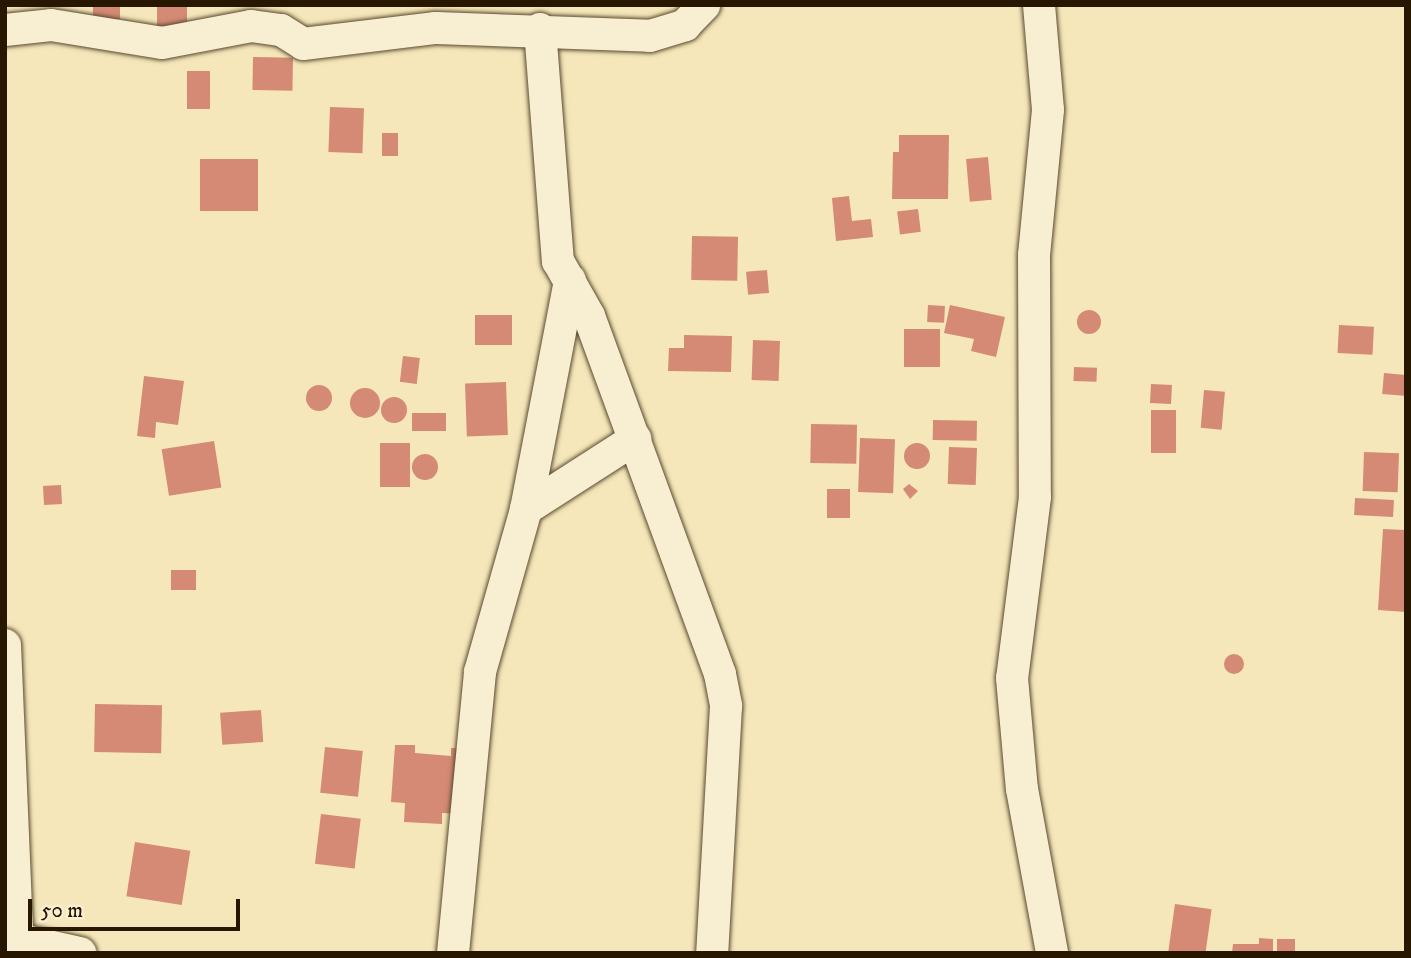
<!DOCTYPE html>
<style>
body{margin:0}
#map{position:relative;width:1411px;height:958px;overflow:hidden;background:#f5e7ba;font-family:"IM FELL DW Pica",serif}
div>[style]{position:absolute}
.building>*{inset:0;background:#d48a75;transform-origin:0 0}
.round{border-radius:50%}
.roads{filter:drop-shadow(0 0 2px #5a4a2e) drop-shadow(0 0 2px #5a4a2e)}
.minor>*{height:32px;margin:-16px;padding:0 16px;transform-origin:16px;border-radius:16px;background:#f8efd2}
span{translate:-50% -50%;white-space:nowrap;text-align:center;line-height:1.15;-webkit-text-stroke:5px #f8efd2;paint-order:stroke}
.frame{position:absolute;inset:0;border:7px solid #271600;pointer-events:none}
.scale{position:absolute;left:28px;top:899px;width:212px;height:32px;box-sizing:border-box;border:4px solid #271600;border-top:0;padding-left:9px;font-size:21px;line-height:24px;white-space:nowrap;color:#271600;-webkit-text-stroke:5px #f8efd2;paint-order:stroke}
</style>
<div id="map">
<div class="building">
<i style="left:93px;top:5px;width:27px;height:14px"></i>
<i style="left:157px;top:5px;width:30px;height:21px"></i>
<i style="left:253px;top:57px;width:40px;height:33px;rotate:1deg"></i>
<i style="left:187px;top:71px;width:23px;height:38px"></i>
<i style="left:330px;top:107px;width:34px;height:45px;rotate:2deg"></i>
<i style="left:382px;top:133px;width:16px;height:23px"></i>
<i style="clip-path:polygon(899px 135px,949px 135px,948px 199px,892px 199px,893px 152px,899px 152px)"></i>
<i style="left:988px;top:157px;width:43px;height:22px;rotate:85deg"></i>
<i style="left:200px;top:159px;width:58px;height:52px"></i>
<i style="clip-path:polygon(849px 196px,852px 221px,871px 219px,873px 237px,836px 241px,832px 198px)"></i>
<i style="left:918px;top:209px;width:23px;height:21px;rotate:83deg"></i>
<i style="left:692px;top:236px;width:46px;height:44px;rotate:1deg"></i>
<i style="left:767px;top:270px;width:23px;height:21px;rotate:85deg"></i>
<i style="left:928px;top:305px;width:17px;height:17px;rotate:3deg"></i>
<i style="clip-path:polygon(950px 305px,1005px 317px,996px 357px,971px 351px,974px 339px,944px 333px)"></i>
<i class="round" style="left:1077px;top:310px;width:24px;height:24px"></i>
<i style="left:475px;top:315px;width:37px;height:30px"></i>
<i style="left:1339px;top:325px;width:35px;height:28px;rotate:3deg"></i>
<i style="left:904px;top:329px;width:36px;height:38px"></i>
<i style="clip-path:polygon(684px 335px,732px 336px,731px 372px,668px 371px,669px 348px,684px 348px)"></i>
<i style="left:753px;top:340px;width:27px;height:40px;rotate:2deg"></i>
<i style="left:403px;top:356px;width:17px;height:26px;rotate:7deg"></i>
<i style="left:1074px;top:367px;width:23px;height:14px;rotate:2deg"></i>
<i style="left:1384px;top:373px;width:22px;height:21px;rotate:5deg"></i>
<i style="clip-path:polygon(144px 376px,184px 381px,178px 425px,156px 422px,155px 438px,137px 436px)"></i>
<i style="left:506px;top:382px;width:53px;height:41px;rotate:88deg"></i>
<i style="left:1151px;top:384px;width:21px;height:19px;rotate:3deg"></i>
<i class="round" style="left:306px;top:385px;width:26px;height:26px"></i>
<i class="round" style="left:350px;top:388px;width:30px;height:30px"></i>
<i style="left:1204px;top:390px;width:21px;height:38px;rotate:5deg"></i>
<i class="round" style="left:381px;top:397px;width:26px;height:26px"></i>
<i style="left:1151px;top:410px;width:25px;height:43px"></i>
<i style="left:412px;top:413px;width:34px;height:18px"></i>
<i style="left:933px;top:420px;width:44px;height:20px;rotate:1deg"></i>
<i style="left:811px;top:424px;width:46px;height:39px;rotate:1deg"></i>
<i style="left:860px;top:438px;width:35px;height:54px;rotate:2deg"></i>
<i style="left:214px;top:441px;width:47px;height:53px;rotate:81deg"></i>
<i style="left:380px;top:443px;width:30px;height:44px"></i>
<i class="round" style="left:904px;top:443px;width:26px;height:26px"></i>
<i style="left:949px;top:447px;width:28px;height:37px;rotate:2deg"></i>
<i style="left:1364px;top:452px;width:35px;height:39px;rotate:2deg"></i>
<i class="round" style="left:412px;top:454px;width:26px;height:26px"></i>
<i style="clip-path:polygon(909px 484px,918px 491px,910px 499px,903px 489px)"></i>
<i style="left:61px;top:485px;width:19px;height:18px;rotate:87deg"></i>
<i style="left:827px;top:489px;width:23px;height:29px"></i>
<i style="left:1355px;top:498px;width:39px;height:17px;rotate:3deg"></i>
<i style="clip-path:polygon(1383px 529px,1406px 530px,1406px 612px,1378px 610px)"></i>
<i style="left:171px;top:570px;width:25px;height:20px"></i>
<i class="round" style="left:1224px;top:654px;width:20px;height:20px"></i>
<i style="left:95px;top:704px;width:67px;height:48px;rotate:1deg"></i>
<i style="left:261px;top:710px;width:32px;height:41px;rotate:86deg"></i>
<i style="clip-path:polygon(395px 745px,415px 745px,415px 753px,451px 756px,451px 748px,468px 749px,464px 814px,442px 813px,442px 824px,404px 822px,405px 803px,391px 802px)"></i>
<i style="left:325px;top:747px;width:38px;height:46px;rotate:6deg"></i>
<i style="left:321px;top:814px;width:40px;height:50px;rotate:7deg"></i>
<i style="left:135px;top:842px;width:56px;height:55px;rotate:9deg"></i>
<i style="left:1175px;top:904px;width:37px;height:49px;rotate:8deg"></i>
<i style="clip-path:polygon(1259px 938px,1273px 939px,1273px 953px,1232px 953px,1233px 944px,1259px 944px)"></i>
<i style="left:1277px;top:939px;width:18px;height:14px"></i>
</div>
<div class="roads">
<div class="minor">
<i style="left:1039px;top:5px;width:105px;rotate:85.1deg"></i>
<i style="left:1048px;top:110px;width:146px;rotate:95.5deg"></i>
<i style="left:1034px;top:255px;width:242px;rotate:89.8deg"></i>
<i style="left:1035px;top:497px;width:182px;rotate:97.2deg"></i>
<i style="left:1012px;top:678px;width:111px;rotate:84.9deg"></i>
<i style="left:1022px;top:789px;width:167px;rotate:79.6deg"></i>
<i style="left:540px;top:29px;width:233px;rotate:85.6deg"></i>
<i style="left:558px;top:261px;width:63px;rotate:60.6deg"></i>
<i style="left:589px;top:316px;width:381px;rotate:69.9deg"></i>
<i style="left:720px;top:674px;width:33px;rotate:79deg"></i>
<i style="left:726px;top:706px;width:247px;rotate:93.2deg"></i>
<i style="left:5px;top:30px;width:46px;rotate:-6.2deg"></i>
<i style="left:51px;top:25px;width:112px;rotate:9.2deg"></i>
<i style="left:162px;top:43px;width:91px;rotate:-10.8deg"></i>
<i style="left:251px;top:26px;width:30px;rotate:8deg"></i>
<i style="left:281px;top:30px;width:26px;rotate:32deg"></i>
<i style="left:303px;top:44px;width:134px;rotate:-6.9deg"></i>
<i style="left:436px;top:28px;width:214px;rotate:2.1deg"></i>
<i style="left:650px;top:36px;width:37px;rotate:-17deg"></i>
<i style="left:685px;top:25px;width:28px;rotate:-46deg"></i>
<i style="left:526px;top:509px;width:233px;rotate:-79.1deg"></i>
<i style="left:5px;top:645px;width:308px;rotate:87.6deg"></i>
<i style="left:17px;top:939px;width:65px;rotate:12.5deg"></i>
<i style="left:453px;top:953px;width:282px;rotate:-84.5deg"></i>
<i style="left:480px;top:672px;width:169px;rotate:-74.2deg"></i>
<i style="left:526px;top:509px;width:130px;rotate:-32.7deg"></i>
</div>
</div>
<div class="frame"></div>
<div class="scale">50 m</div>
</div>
